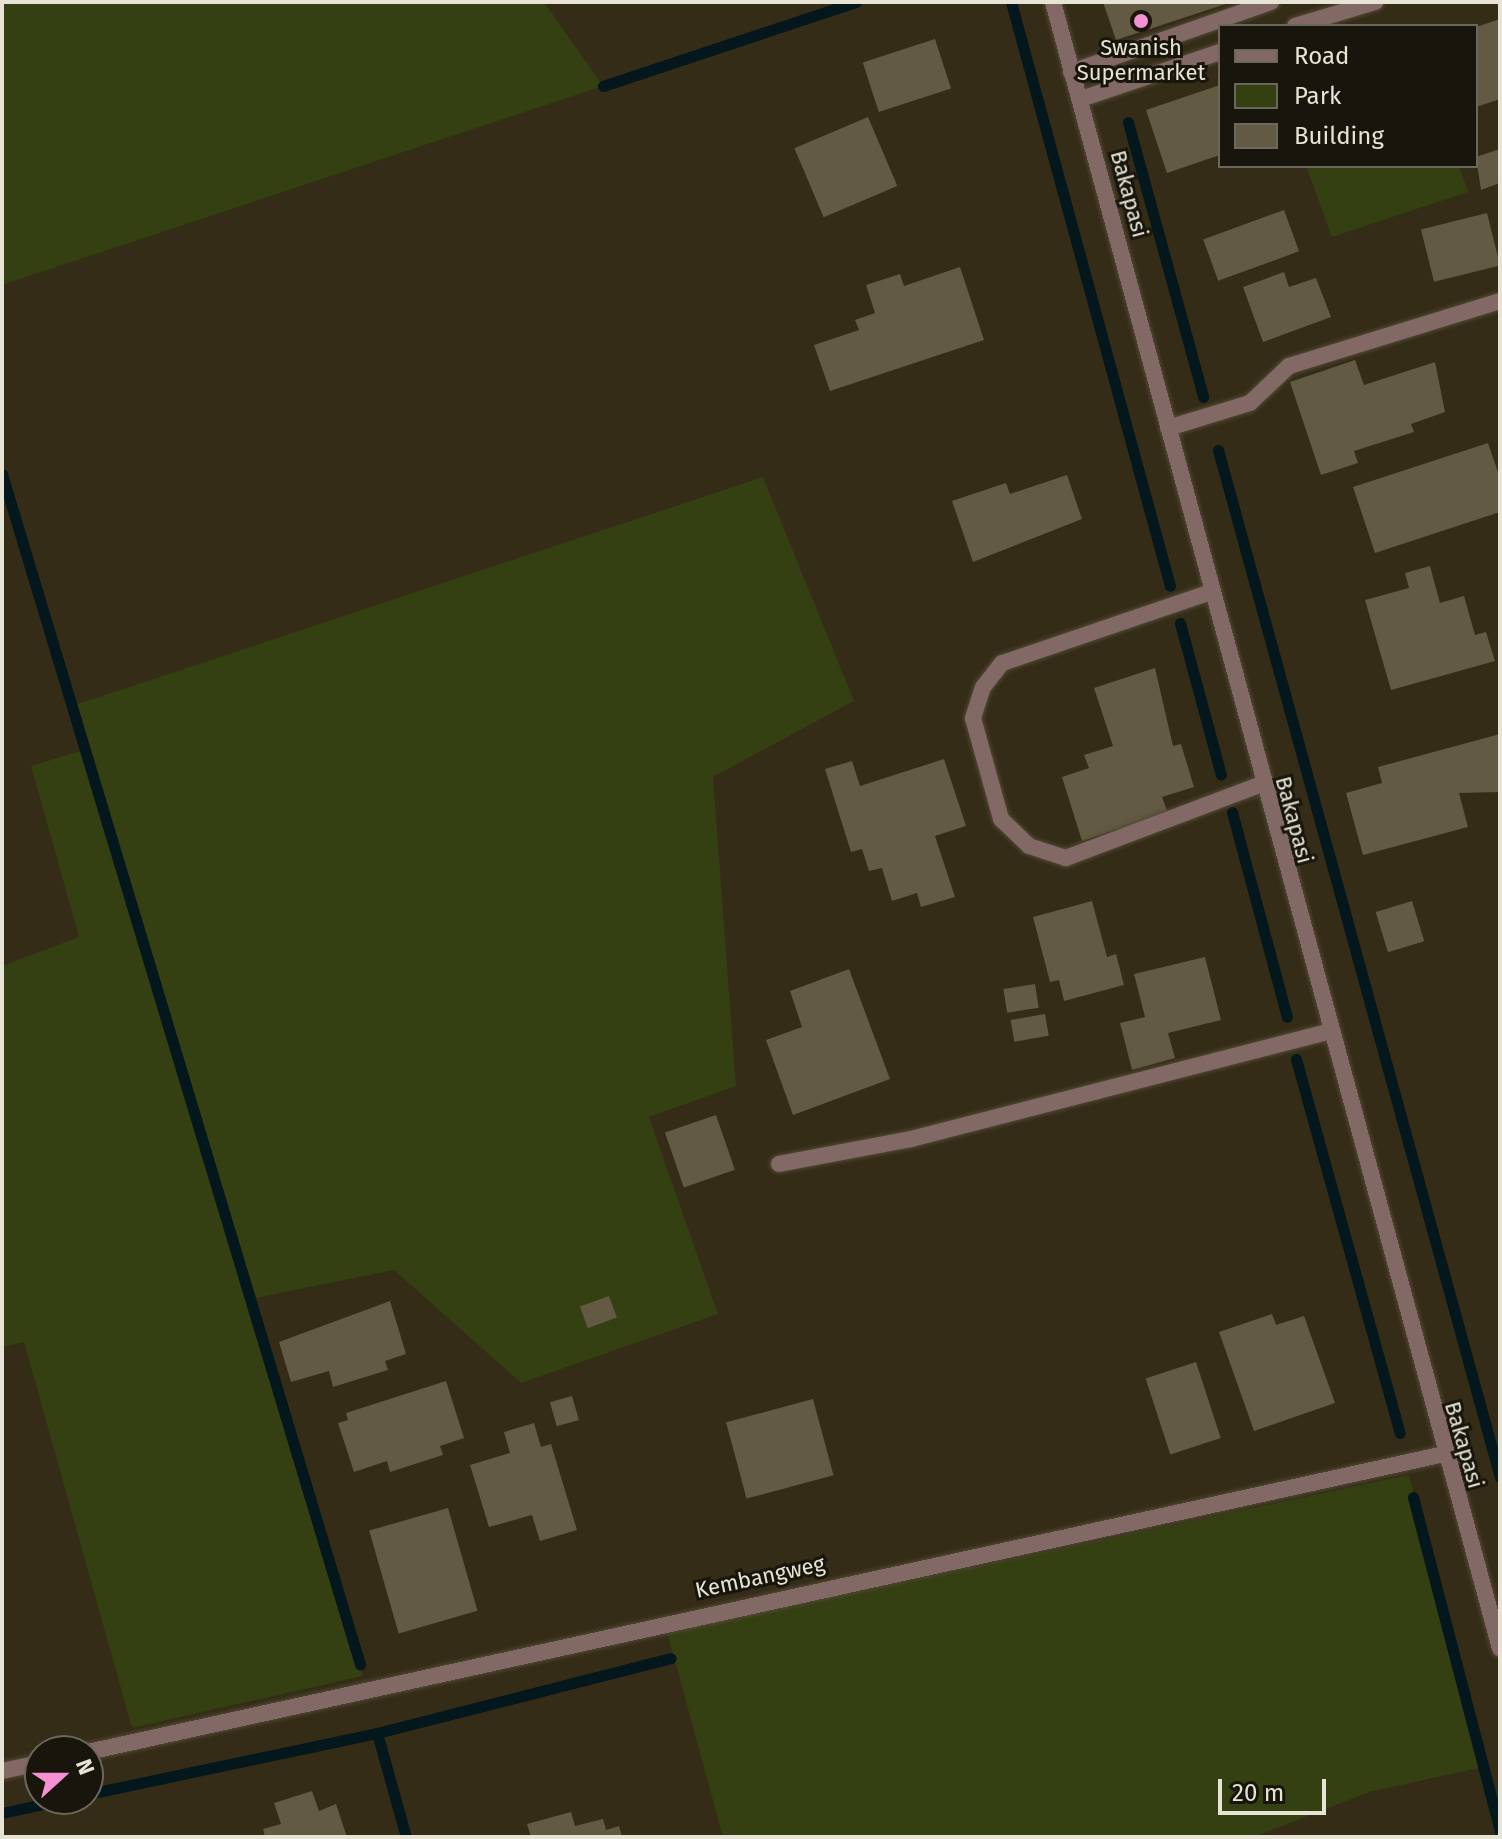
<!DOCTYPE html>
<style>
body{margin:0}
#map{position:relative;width:1502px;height:1839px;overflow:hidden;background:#342c16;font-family:"Fira Sans",sans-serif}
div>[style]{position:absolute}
.green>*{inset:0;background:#343f12}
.stream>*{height:11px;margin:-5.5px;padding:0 5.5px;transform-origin:5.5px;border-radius:5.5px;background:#03171c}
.building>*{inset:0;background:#625a42;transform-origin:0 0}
.roads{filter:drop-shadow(0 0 2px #514935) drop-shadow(0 0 2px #514935)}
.service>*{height:16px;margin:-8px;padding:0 8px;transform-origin:8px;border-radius:8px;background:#826965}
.minor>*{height:16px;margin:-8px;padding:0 8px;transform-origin:8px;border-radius:8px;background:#826965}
.dots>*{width:22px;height:22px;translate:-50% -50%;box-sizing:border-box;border:4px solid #18150c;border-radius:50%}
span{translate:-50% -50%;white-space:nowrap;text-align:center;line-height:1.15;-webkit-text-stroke:6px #18150c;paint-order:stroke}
.poi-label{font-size:22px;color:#e7e3d5}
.street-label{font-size:22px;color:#e7e3d5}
.frame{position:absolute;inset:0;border:4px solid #e7e3d5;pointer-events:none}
.legend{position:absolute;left:1218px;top:24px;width:260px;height:144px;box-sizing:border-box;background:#18150c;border:2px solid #6b675c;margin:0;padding:10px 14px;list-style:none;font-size:24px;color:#e7e3d5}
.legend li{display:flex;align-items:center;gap:16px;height:40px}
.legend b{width:40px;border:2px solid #6b675c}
.north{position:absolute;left:24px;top:1735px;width:80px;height:80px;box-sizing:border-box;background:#18150c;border:2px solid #6b675c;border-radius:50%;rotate:69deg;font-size:22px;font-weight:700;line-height:32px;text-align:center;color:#e7e3d5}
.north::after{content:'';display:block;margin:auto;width:28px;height:36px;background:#f591d2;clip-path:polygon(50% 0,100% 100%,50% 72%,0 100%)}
.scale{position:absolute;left:1218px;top:1779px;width:108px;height:36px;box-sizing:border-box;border:4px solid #e7e3d5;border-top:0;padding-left:10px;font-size:24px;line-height:28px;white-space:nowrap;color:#e7e3d5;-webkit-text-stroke:6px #18150c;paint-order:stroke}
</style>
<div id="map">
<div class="green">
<i style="clip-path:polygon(2px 2px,544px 2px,603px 86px,2px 285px)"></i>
<i style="clip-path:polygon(1306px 166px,1459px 166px,1468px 192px,1332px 237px)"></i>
<i style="clip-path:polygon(763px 477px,854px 701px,713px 777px,736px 1086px,649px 1117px,718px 1314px,521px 1383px,394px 1270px,250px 1299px,363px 1676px,132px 1728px,24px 1342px,2px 1347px,2px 966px,79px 937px,31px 766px,84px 750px,72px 706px)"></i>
<i style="clip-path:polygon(1409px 1475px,1483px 1767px,1369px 1792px,1254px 1837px,723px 1837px,667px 1632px)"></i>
</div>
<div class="stream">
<i style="left:1011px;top:2px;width:605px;rotate:74.77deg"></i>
<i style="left:603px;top:86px;width:267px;rotate:-18.4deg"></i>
<i style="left:1128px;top:122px;width:285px;rotate:74.7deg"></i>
<i style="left:1218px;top:450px;width:1065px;rotate:74.65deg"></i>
<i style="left:2px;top:474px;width:1243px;rotate:73.26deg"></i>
<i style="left:1180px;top:623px;width:157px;rotate:74.9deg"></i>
<i style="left:1232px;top:812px;width:212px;rotate:75deg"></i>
<i style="left:1296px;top:1059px;width:388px;rotate:74.5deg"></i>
<i style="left:1413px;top:1497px;width:346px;rotate:75.4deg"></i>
<i style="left:377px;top:1733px;width:108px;rotate:74.4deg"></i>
<i style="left:88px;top:1794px;width:295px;rotate:-11.9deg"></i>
<i style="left:377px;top:1733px;width:303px;rotate:-14.3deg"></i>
<i style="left:2px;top:1813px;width:66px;rotate:-12.3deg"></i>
</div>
<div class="building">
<i style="clip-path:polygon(1103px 2px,1229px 2px,1229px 3px,1116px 40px)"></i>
<i style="clip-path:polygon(1500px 19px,1500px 99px,1476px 107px,1476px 27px)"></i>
<i style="left:935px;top:39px;width:52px;height:76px;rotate:72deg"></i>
<i style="clip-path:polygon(1220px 85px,1220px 155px,1167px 173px,1146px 110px)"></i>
<i style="left:868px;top:117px;width:75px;height:80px;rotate:67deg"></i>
<i style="clip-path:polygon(1500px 149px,1500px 183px,1481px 190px,1476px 157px)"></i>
<i style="left:1284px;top:210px;width:44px;height:86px;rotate:70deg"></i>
<i style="left:1487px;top:213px;width:54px;height:68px;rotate:76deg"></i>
<i style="clip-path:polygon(960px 267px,984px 340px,830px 391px,814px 345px,859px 330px,855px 320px,875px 313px,866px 285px,900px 274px,904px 286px)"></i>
<i style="clip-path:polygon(1284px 272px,1289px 287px,1316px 278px,1331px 317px,1263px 342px,1243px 287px)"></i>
<i style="clip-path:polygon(1355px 360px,1364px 385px,1435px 362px,1445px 412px,1411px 424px,1414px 432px,1354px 451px,1358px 463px,1321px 475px,1290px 382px)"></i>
<i style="clip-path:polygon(1488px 443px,1500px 478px,1500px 512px,1375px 553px,1353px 487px)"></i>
<i style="clip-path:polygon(1067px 475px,1082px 519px,973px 562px,952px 501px,1006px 483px,1010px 494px)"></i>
<i style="clip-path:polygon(1430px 566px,1440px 603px,1464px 596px,1475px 635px,1486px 632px,1495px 661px,1391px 690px,1365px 600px,1409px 588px,1405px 573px)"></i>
<i style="clip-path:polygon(1155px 668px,1173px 746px,1181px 744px,1194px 787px,1162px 797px,1168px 813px,1082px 841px,1062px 777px,1089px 768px,1084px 755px,1113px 746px,1094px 688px)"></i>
<i style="clip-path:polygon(1500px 734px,1500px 792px,1459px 793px,1468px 827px,1363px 855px,1346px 793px,1382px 783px,1378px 767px)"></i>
<i style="clip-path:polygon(944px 759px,966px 826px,935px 836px,955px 897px,921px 907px,917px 893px,892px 901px,882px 868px,869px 871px,862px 849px,851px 852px,825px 769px,852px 761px,860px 786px)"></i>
<i style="clip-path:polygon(1092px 901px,1107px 957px,1116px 954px,1124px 985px,1064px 1001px,1059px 980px,1050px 982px,1033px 917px)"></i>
<i style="left:1412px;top:901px;width:42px;height:38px;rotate:73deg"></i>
<i style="clip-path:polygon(1205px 957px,1221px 1020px,1168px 1033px,1175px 1058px,1132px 1070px,1120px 1023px,1145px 1017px,1134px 974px)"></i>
<i style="clip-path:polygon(849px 969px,890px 1079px,793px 1115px,766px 1040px,802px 1027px,790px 991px)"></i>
<i style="left:1035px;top:984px;width:24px;height:32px;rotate:81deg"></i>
<i style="left:1045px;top:1014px;width:22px;height:35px;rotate:80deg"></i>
<i style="left:716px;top:1115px;width:58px;height:54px;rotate:71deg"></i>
<i style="left:609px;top:1296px;width:23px;height:31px;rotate:70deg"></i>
<i style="clip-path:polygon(390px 1301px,406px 1354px,385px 1361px,388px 1370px,333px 1387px,329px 1371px,291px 1382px,279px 1342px)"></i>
<i style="clip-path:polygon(1272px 1314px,1276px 1325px,1304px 1316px,1335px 1403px,1254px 1431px,1219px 1332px)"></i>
<i style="left:1196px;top:1362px;width:80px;height:53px;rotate:72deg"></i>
<i style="clip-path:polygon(446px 1381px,464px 1438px,440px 1446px,443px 1455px,390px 1472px,387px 1461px,354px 1472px,338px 1423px,348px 1420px,346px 1413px)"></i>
<i style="left:572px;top:1396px;width:25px;height:23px;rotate:74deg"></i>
<i style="left:813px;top:1399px;width:79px;height:90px;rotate:75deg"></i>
<i style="clip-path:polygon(534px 1423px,541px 1447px,551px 1444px,577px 1530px,540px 1541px,532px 1515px,489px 1527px,470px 1465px,510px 1453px,504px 1432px)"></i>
<i style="left:448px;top:1508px;width:107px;height:82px;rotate:74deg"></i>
<i style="clip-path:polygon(312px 1791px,319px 1811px,336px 1804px,347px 1837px,265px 1837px,263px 1829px,281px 1824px,274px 1803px)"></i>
<i style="clip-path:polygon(571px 1812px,575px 1826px,603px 1819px,606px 1830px,619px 1826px,622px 1837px,531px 1837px,527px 1824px)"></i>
</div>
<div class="roads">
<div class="service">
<i style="left:1295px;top:26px;width:84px;rotate:-16.7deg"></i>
<i style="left:1071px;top:72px;width:212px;rotate:-19.3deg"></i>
<i style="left:1081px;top:99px;width:147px;rotate:-18.7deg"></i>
<i style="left:1168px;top:428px;width:86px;rotate:-17deg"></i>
<i style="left:1250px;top:403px;width:54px;rotate:-43.5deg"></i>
<i style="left:1289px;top:366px;width:221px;rotate:-17.1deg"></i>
<i style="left:1211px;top:592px;width:221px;rotate:161.2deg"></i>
<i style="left:1002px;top:663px;width:31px;rotate:128deg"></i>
<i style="left:983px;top:687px;width:33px;rotate:108deg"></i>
<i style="left:973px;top:718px;width:105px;rotate:74.5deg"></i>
<i style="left:1001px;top:819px;width:39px;rotate:44deg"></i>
<i style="left:1029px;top:846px;width:39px;rotate:18deg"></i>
<i style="left:1066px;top:858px;width:210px;rotate:-20.7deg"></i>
<i style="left:779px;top:1164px;width:134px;rotate:-10.7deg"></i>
<i style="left:911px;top:1139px;width:431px;rotate:-14.4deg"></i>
</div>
<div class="minor">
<i style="left:1053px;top:2px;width:1706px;rotate:74.81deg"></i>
<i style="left:88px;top:1752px;width:1388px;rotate:-12.39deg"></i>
<i style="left:2px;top:1771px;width:39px;rotate:-12deg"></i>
</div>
</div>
<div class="dots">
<i style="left:1141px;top:21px;background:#f591d2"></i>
</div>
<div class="poi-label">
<span style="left:1141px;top:60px">Swanish<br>Supermarket</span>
</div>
<div class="street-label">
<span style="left:1129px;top:194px;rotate:75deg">Bakapasi</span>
<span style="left:1294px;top:820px;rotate:75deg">Bakapasi</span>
<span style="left:1464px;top:1445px;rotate:74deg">Bakapasi</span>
<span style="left:760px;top:1577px;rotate:-12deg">Kembangweg</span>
</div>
<div class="frame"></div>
<ul class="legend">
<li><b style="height:10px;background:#826965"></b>Road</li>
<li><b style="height:22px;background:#343f12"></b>Park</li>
<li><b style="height:22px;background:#625a42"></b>Building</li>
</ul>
<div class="north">N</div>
<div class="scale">20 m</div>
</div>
